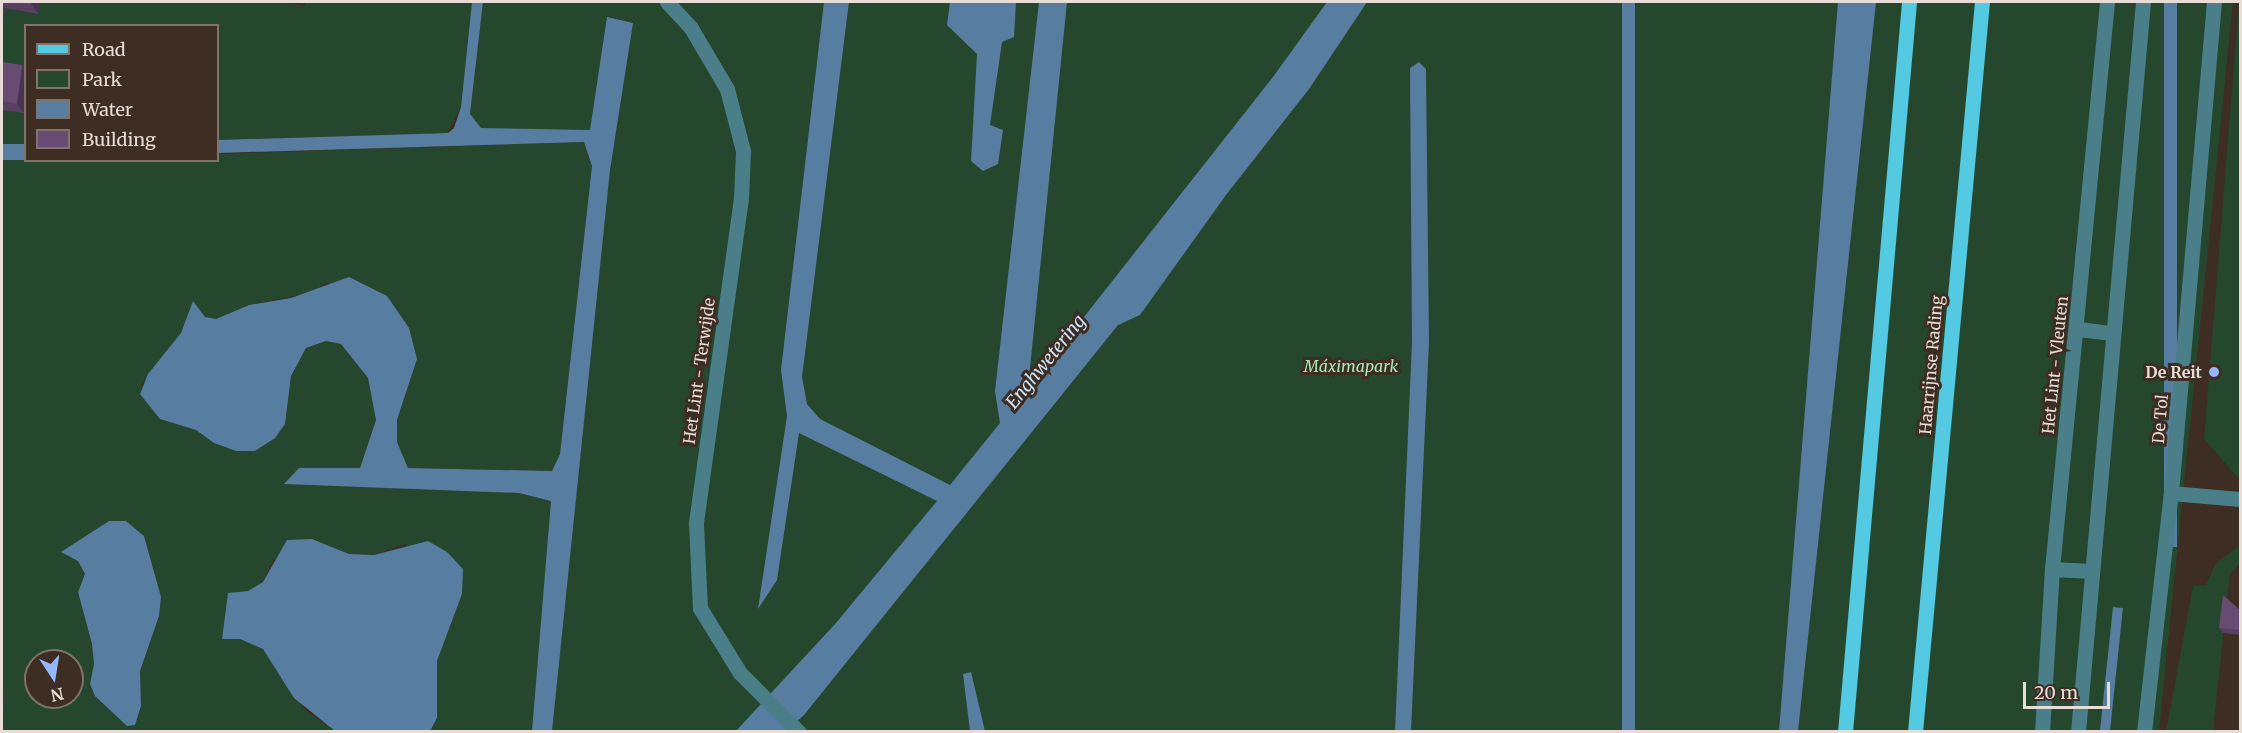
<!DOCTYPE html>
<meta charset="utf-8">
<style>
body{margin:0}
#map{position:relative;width:2242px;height:733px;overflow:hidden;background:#3d2d23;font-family:Merriweather,serif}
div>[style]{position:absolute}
.green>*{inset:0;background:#24472e}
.water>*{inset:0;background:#577ea1;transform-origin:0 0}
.minor>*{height:15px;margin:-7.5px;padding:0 7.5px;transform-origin:7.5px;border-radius:7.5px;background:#4a7e89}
.major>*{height:15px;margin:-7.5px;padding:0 7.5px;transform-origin:7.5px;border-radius:7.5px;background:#53cae2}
.wall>*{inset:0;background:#594062}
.shaded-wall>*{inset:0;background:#493450}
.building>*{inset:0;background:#684b72}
.dots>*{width:16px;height:16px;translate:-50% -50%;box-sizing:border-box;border:3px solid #3d2d23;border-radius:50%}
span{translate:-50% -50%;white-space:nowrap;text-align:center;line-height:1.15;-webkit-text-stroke:6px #3d2d23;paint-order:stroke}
.street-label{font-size:16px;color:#e8ddd6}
.park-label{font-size:16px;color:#a5eab7;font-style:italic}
.poi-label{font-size:16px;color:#e8ddd6;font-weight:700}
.right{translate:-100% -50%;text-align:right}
.water-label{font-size:18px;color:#cde5fb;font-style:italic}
.frame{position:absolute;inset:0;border:3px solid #e8ddd6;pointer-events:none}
.legend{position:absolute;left:24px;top:24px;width:195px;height:138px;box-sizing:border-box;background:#3d2d23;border:2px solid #81736b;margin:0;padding:8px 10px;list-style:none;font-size:18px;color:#e8ddd6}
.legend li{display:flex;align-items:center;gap:12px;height:30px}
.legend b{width:30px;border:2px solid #81736b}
.north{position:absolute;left:24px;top:649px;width:60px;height:60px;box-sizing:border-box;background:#3d2d23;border:2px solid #81736b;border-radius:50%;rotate:168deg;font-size:16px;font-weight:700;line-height:24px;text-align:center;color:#e8ddd6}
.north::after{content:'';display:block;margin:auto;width:21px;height:27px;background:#96b6fd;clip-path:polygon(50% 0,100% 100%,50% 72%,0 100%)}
.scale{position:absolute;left:2023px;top:682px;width:87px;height:27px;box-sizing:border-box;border:3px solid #e8ddd6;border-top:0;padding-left:8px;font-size:18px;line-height:21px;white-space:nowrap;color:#e8ddd6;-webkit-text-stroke:4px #3d2d23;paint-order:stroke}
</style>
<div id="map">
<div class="green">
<i style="clip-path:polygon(2px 2px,286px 2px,305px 6px,305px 2px,472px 2px,461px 107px,447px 133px,218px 140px,218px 26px,26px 26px,25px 144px,2px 144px)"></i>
<i style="clip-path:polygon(evenodd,483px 2px,2233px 2px,2159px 731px,430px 731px,437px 718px,437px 661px,462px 594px,405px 544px,374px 555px,349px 554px,312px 539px,273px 560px,263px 582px,248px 591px,228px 594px,222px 639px,240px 639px,263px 649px,305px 710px,335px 731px,2px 731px,2px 160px,218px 160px,218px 154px,584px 142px,592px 166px,560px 454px,552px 471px,408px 468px,397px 442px,397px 420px,417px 359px,327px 282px,313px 292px,249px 305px,216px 319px,205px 317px,192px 306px,181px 333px,141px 386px,160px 419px,196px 430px,214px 443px,236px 451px,255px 451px,285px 424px,291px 376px,306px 348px,326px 341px,341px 344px,368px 378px,376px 420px,360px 468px,300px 468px,412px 488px,519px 493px,551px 501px,549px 521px,568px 492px,598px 137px,478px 135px,470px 115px,483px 2px,109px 521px,126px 521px,144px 536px,161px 597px,159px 616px,140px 671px,141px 706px,95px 696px,90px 684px,94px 664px,92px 644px,78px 592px,85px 574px,78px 561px,62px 552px,109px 521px,483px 2px,36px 661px,72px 661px,72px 697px,36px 697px,36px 661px)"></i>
<i style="clip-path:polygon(2239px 2px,2240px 2px,2240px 480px,2204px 439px)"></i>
<i style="clip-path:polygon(2240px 546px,2240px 563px,2230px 574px,2213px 731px,2166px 732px,2193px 586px,2206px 585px,2216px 563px)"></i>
</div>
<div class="water">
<i style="clip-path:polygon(472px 2px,483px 2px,470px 114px,481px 128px,590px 130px,607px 17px,633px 23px,610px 170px,552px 731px,532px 731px,551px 501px,519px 493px,284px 484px,299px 468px,360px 468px,376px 420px,368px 378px,341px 344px,326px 341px,306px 348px,291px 376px,285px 424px,275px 438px,255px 451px,236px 451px,214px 443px,196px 430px,160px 419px,140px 394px,148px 374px,181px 333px,193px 301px,205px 317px,216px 319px,249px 305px,291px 298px,349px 277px,387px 296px,409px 328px,417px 359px,397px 420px,397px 442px,408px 468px,552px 471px,560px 454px,592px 166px,584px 142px,218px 153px,218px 140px,448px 133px,454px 128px,461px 107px)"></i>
<i style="clip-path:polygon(824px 2px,849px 2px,802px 377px,807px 404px,820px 419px,950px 485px,1000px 423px,995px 391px,1039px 2px,1067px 2px,1028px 388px,1273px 77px,1327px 2px,1367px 2px,1309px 89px,1226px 195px,1140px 315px,1118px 325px,804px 715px,786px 731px,735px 732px,836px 623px,937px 501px,799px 433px,777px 580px,758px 609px,787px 416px,781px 370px)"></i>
<i style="clip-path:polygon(950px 2px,1016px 2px,1014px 37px,1002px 42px,990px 125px,1003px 130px,998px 164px,983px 171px,971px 161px,977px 54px,947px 25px)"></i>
<i style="left:1622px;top:2px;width:13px;height:730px"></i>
<i style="clip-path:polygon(1838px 2px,1876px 2px,1798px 731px,1779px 731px)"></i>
<i style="left:2164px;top:2px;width:13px;height:545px"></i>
<i style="clip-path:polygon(1419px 62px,1426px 69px,1429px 342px,1411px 731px,1395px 732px,1412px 342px,1410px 68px)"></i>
<i style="left:2px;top:144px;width:23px;height:16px"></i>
<i style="clip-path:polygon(109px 521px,126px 521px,144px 536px,161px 597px,159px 616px,140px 671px,141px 706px,135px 725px,127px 726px,95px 696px,90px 684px,94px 664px,92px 644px,78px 592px,85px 574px,78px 561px,61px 552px)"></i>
<i style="clip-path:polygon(312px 539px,349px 554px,374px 555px,428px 541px,447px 552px,463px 569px,462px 594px,437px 661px,437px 718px,430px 731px,335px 731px,294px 698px,263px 649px,240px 639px,222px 639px,228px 593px,248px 591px,263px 582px,287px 540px)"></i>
<i style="left:2113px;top:607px;width:10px;height:125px;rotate:6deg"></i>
<i style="clip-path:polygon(971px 672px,985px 731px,970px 731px,963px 674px)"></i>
</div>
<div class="minor">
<i style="left:667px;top:2px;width:35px;rotate:47deg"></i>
<i style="left:691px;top:28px;width:71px;rotate:59.5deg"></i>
<i style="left:727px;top:89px;width:64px;rotate:75.5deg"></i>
<i style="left:743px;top:151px;width:47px;rotate:92.4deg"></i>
<i style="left:741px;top:198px;width:329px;rotate:97.9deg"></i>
<i style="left:696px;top:524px;width:84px;rotate:87.3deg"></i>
<i style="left:700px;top:608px;width:76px;rotate:58.4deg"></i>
<i style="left:740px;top:673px;width:83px;rotate:45deg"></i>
<i style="left:2078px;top:329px;width:34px;rotate:7deg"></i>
<i style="left:2171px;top:493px;width:69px;rotate:5deg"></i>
<i style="left:2052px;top:569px;width:40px;rotate:2.9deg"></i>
<i style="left:2042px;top:732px;width:163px;rotate:-86.5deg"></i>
<i style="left:2052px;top:569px;width:570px;rotate:-84.46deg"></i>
<i style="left:2078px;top:732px;width:733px;rotate:-84.91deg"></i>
<i style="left:2144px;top:732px;width:241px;rotate:-83.6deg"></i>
<i style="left:2171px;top:493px;width:493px;rotate:-85deg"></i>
</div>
<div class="major">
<i style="left:1845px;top:732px;width:733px;rotate:-84.99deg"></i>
<i style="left:1915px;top:732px;width:733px;rotate:-84.76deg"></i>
</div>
<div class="wall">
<i style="clip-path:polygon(2px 2px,39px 2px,38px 14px,5px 8px,2px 33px)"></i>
<i style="clip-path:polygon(2px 62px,22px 65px,26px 69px,26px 100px,24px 113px,2px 110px)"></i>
<i style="clip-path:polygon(2241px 611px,2241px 635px,2223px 633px,2219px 628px)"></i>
</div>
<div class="shaded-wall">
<i style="clip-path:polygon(31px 2px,39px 2px,38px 14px,31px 4px)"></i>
<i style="clip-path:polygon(2px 3px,5px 8px,2px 33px)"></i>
<i style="clip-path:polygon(22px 65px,26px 69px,26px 100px,24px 113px,17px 104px)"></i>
<i style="clip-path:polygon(2px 692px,5px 697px,2px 726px)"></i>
</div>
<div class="building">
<i style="clip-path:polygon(16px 2px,31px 2px,31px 4px)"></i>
<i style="clip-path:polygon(2px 62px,22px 65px,17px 104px,2px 101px)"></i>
<i style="clip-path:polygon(2223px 595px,2241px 611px,2241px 630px,2219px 628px)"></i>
</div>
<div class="dots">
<i style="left:2214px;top:372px;background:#96b6fd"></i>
</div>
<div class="street-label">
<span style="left:1931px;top:365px;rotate:-85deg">Haarrijnse Rading</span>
<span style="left:2055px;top:365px;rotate:-84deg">Het Lint - Vleuten</span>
<span style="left:699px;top:371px;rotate:-82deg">Het Lint - Terwijde</span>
<span style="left:2160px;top:419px;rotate:-85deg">De Tol</span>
</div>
<div class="park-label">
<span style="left:1351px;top:366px">Máximapark</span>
</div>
<div class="poi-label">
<span class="right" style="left:2202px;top:372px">De Reit</span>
</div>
<div class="water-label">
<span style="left:1046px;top:362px;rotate:-51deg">Enghwetering</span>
</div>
<div class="frame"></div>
<ul class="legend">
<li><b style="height:8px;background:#53cae2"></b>Road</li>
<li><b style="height:16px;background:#24472e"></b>Park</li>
<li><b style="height:16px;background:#577ea1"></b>Water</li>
<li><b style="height:16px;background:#684b72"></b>Building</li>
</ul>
<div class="north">N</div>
<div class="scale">20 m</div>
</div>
